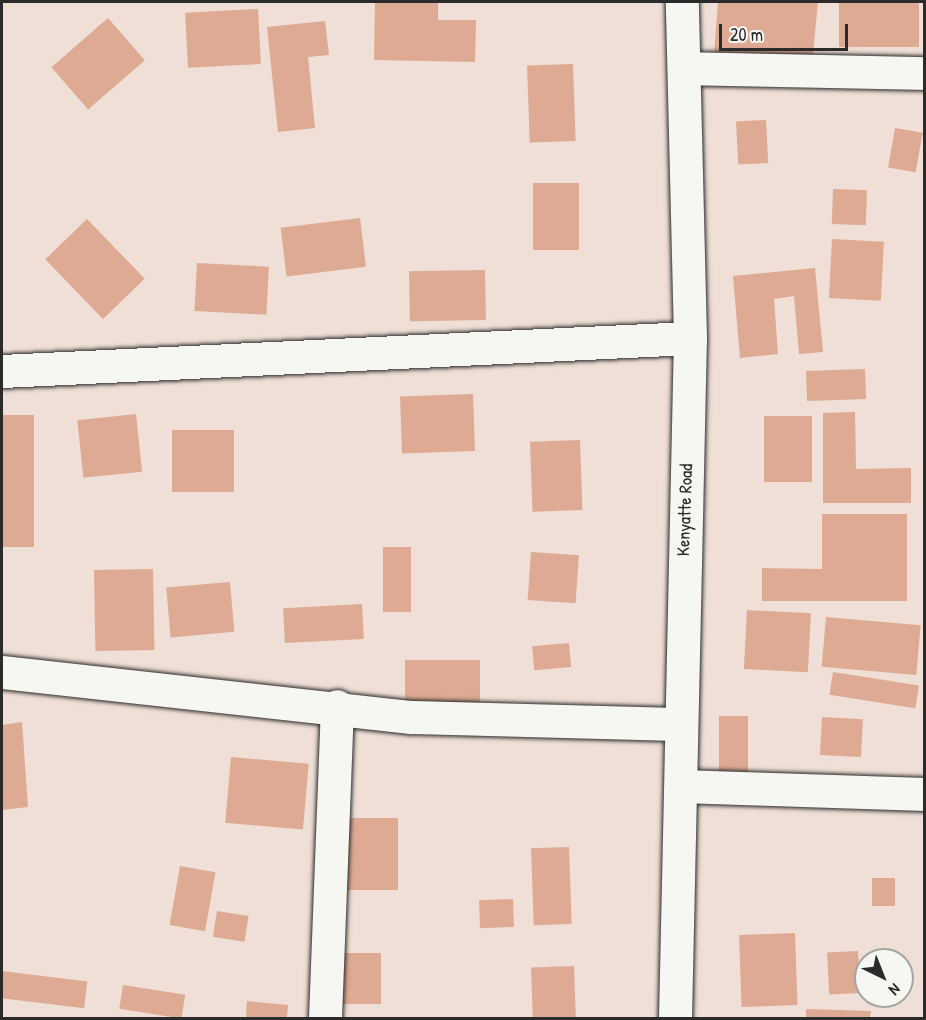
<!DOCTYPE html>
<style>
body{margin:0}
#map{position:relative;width:926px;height:1020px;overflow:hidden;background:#efdfd6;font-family:"Patrick Hand",sans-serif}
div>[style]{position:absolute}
.building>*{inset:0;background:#deaa93;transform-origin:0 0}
.roads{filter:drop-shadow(0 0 2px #2b2b2b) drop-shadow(0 0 2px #2b2b2b)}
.minor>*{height:33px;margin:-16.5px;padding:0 16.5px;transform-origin:16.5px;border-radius:16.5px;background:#f6f6f2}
span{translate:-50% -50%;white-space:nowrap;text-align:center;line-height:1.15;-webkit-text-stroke:6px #f6f6f2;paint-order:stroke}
.street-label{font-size:18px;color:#2b2b2b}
.frame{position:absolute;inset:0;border:3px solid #2b2b2b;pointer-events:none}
.north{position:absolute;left:854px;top:948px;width:60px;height:60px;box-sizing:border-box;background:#f6f6f2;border:2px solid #a5a5a2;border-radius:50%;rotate:137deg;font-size:16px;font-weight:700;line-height:24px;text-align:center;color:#2b2b2b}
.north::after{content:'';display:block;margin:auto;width:21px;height:27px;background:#2b2b2b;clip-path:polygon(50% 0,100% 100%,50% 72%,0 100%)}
.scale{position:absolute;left:719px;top:24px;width:129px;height:27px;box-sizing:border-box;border:3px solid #2b2b2b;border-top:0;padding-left:8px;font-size:18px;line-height:21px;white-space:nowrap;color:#2b2b2b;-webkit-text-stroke:4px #f6f6f2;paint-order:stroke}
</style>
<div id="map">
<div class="building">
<i style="clip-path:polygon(375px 2px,438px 2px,438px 20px,476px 20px,475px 62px,374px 60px)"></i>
<i style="clip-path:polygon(718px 2px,818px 2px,812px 63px,714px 55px)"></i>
<i style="left:839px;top:2px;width:80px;height:45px"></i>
<i style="left:258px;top:9px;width:55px;height:73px;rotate:87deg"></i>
<i style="left:108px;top:18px;width:56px;height:75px;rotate:49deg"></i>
<i style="clip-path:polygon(325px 21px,329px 55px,308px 57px,315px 128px,278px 132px,267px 27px)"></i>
<i style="left:573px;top:64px;width:77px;height:46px;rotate:88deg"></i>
<i style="left:766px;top:120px;width:43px;height:30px;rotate:87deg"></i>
<i style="left:895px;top:128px;width:28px;height:40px;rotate:10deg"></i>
<i style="left:533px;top:183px;width:46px;height:67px"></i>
<i style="left:833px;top:189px;width:34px;height:35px;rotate:2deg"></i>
<i style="left:360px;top:218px;width:49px;height:80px;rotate:83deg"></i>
<i style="left:87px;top:219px;width:83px;height:58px;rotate:46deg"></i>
<i style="left:832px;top:239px;width:52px;height:59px;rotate:3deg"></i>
<i style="left:197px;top:263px;width:72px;height:48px;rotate:3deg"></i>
<i style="clip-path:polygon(815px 268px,823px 352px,799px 354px,794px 296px,774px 299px,778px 354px,740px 358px,733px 276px)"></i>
<i style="left:485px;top:270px;width:50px;height:76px;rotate:89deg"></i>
<i style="left:865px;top:369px;width:30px;height:59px;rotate:88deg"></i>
<i style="left:473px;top:394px;width:57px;height:73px;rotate:88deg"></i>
<i style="clip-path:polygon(855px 412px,856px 469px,911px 468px,911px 503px,823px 503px,823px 413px)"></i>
<i style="left:136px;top:414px;width:58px;height:59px;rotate:84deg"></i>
<i style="left:3px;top:415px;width:31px;height:132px"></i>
<i style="left:764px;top:416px;width:48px;height:66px"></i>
<i style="left:172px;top:430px;width:62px;height:62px"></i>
<i style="left:580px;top:440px;width:70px;height:50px;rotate:88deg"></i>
<i style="clip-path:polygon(822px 514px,907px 514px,907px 601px,762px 601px,762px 568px,822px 569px)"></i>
<i style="left:383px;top:547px;width:28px;height:65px"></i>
<i style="left:531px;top:552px;width:48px;height:48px;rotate:4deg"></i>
<i style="left:153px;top:569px;width:81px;height:59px;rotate:89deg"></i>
<i style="left:230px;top:582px;width:50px;height:64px;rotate:85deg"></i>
<i style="left:362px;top:604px;width:35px;height:79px;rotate:87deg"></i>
<i style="left:747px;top:610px;width:64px;height:59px;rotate:3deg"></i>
<i style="left:826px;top:617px;width:95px;height:50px;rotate:5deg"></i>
<i style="left:569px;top:643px;width:24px;height:37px;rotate:85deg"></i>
<i style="left:405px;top:660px;width:75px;height:44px"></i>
<i style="left:833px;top:672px;width:87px;height:23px;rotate:9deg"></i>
<i style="left:748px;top:716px;width:56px;height:29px;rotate:90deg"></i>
<i style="left:822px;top:717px;width:41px;height:38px;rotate:3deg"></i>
<i style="clip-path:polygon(22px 722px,28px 807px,2px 810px,2px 725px)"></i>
<i style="left:231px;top:757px;width:78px;height:66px;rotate:5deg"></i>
<i style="left:342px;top:818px;width:56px;height:72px"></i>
<i style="left:569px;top:847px;width:77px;height:38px;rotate:88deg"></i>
<i style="left:180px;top:866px;width:36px;height:60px;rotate:10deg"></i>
<i style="left:872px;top:878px;width:23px;height:28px"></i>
<i style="left:513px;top:899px;width:28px;height:34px;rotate:88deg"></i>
<i style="left:217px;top:911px;width:32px;height:26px;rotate:9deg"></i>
<i style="left:795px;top:933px;width:72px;height:56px;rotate:88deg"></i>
<i style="left:858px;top:951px;width:42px;height:31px;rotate:87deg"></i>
<i style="left:333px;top:953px;width:48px;height:51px"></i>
<i style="left:574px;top:966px;width:52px;height:43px;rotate:88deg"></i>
<i style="left:2px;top:971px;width:86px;height:27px;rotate:7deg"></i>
<i style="left:123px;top:985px;width:63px;height:24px;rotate:9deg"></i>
<i style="clip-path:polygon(247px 1001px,288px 1005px,287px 1018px,246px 1018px)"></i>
<i style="clip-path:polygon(806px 1009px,871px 1011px,870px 1018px,806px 1018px)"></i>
</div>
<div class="roads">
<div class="minor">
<i style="left:684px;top:68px;width:240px;rotate:1.2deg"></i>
<i style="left:2px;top:371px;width:689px;rotate:-2.75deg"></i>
<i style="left:2px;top:672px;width:411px;rotate:6.3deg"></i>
<i style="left:411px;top:717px;width:268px;rotate:1.5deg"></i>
<i style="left:681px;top:786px;width:243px;rotate:1.9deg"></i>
<i style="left:325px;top:1018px;width:312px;rotate:-87.8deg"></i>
<i style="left:675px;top:1018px;width:680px;rotate:-88.74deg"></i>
<i style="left:690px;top:338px;width:336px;rotate:-91.4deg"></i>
</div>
</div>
<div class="street-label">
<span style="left:685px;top:510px;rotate:-88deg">Kenyatte Road</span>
</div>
<div class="frame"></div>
<div class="north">N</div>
<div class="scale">20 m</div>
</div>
